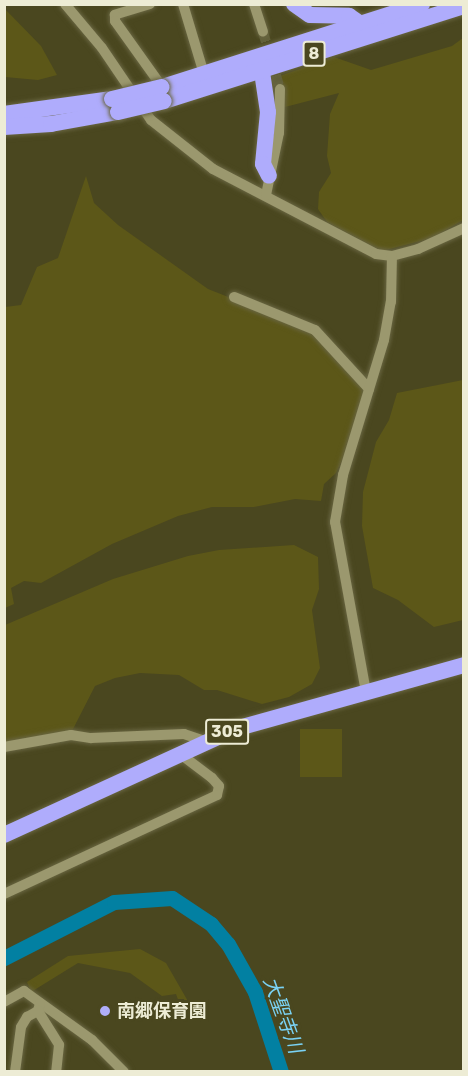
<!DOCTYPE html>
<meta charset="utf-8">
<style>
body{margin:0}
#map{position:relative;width:468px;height:1076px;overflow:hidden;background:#4a471f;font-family:Rubik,"Noto Sans JP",sans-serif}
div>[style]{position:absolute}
.green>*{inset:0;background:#5c5718;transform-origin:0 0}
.river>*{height:15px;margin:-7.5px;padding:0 7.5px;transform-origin:7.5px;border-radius:7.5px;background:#0280a2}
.minor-tunnel>*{height:10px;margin-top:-5px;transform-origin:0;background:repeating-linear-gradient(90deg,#62603a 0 10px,transparent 0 15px)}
.roads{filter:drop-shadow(0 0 2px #696642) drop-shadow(0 0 2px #696642)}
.minor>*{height:10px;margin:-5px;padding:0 5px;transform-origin:5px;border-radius:5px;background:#9b986e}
.highway>*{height:16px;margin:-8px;padding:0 8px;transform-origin:8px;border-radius:8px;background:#afacfc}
.bridges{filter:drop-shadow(0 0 2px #696642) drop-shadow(0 0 2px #696642)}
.highway-bridge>*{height:16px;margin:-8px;padding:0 8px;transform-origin:8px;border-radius:8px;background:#afacfc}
.dots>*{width:16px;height:16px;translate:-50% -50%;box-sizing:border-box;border:3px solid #4a471f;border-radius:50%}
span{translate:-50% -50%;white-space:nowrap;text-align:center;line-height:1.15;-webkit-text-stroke:6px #4a471f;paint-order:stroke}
.shield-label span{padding:2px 4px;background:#4a471f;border:2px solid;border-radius:4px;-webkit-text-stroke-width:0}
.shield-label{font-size:16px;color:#edecd5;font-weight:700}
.poi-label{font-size:18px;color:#edecd5;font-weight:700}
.left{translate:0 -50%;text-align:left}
.water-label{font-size:20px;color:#7ad2f4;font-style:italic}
.frame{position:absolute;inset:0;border:6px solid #edecd5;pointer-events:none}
</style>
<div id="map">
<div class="green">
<i style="clip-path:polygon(4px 8px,41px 46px,57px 75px,38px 80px,5px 77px)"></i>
<i style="clip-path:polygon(463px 38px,463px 220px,432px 238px,382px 251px,327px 222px,318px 209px,319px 192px,331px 173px,327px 156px,330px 114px,339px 93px,285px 107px,285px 87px,270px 86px,271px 79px,334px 57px,371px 70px,452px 46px)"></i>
<i style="clip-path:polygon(86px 176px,94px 203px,118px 225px,208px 289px,311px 330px,366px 391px,344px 456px,336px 473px,324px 484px,321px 501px,295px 499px,254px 507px,212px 507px,178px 516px,112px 544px,41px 583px,24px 581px,11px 588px,14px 604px,5px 608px,5px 307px,21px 305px,37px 267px,58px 258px)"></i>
<i style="clip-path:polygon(463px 380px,463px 620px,434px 627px,398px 600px,373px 588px,362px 526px,363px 492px,376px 442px,389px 420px,397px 393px)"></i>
<i style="clip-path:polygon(294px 545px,318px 557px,319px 589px,312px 610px,320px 668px,312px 684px,289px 697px,262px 704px,217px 690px,204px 690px,179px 675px,140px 673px,115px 678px,95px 686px,72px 731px,5px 743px,5px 625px,113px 579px,188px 556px,219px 550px)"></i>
<i style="left:342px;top:729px;width:48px;height:42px;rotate:90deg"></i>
<i style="clip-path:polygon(140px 949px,166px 963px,189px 1003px,181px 1008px,176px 994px,162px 996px,130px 973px,78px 963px,31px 992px,27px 982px,68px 956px)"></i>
</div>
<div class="river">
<i style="left:4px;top:958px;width:123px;rotate:-27deg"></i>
<i style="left:114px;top:902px;width:58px;rotate:-3.9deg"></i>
<i style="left:172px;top:898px;width:47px;rotate:33.7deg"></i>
<i style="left:211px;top:924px;width:26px;rotate:50deg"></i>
<i style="left:228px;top:944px;width:55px;rotate:60.6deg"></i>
<i style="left:255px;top:992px;width:84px;rotate:72deg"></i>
</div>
<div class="minor-tunnel">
<i style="left:263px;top:32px;width:59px;rotate:73.4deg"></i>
</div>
<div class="roads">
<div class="minor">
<i style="left:65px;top:4px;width:57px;rotate:49.9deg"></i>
<i style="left:102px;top:48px;width:87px;rotate:55.8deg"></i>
<i style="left:151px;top:120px;width:79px;rotate:38.3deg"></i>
<i style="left:213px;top:169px;width:184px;rotate:27.5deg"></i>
<i style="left:376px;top:254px;width:16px;rotate:7deg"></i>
<i style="left:392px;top:256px;width:27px;rotate:-15deg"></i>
<i style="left:418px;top:249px;width:51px;rotate:-24.5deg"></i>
<i style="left:150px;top:4px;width:37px;rotate:163deg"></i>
<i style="left:115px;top:15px;width:6px;rotate:90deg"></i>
<i style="left:115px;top:21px;width:81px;rotate:54.5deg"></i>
<i style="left:183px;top:4px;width:73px;rotate:73.3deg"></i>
<i style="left:254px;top:4px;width:29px;rotate:72deg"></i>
<i style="left:266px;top:195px;width:63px;rotate:-78.2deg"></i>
<i style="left:279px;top:133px;width:44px;rotate:-88.7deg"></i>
<i style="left:234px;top:297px;width:87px;rotate:22.2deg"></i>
<i style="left:315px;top:330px;width:80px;rotate:47.5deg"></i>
<i style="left:366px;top:692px;width:173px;rotate:-100.3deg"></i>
<i style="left:335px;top:522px;width:48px;rotate:-80.3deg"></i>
<i style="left:343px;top:475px;width:141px;rotate:-73.1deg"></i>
<i style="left:384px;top:340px;width:39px;rotate:-80deg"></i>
<i style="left:391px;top:302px;width:46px;rotate:-88.8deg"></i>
<i style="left:4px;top:747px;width:68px;rotate:-10.2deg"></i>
<i style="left:71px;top:735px;width:20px;rotate:9deg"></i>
<i style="left:91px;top:738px;width:93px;rotate:-2.5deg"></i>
<i style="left:184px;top:734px;width:21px;rotate:19deg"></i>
<i style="left:4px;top:894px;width:235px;rotate:-24.9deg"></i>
<i style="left:217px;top:795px;width:9px;rotate:-77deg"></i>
<i style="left:219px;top:786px;width:11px;rotate:-131deg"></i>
<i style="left:212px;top:778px;width:41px;rotate:-142.9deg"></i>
<i style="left:4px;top:1002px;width:23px;rotate:-29deg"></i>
<i style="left:24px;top:991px;width:84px;rotate:35.8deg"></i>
<i style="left:92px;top:1040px;width:45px;rotate:45deg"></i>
<i style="left:40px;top:1003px;width:8px;rotate:104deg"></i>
<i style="left:38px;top:1011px;width:40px;rotate:58deg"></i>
<i style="left:59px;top:1045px;width:27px;rotate:96deg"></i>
<i style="left:15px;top:1072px;width:45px;rotate:-82.4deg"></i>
<i style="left:21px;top:1027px;width:12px;rotate:-59deg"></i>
<i style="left:27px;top:1017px;width:13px;rotate:-29deg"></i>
</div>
<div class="highway">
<i style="left:294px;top:4px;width:19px;rotate:35deg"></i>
<i style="left:310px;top:15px;width:39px;rotate:1deg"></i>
<i style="left:349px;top:16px;width:14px;rotate:34deg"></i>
<i style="left:262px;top:72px;width:40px;rotate:81.5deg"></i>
<i style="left:268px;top:112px;width:52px;rotate:95.5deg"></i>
<i style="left:263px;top:164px;width:13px;rotate:63deg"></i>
<i style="left:162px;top:87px;width:273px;rotate:-17.7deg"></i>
<i style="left:164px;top:101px;width:315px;rotate:-17.6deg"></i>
<i style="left:4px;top:114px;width:109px;rotate:-7.9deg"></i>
<i style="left:4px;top:127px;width:47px;rotate:-3.7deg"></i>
<i style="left:51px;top:124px;width:68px;rotate:-10.2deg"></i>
<i style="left:4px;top:835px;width:254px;rotate:-24.6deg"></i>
<i style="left:235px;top:729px;width:238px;rotate:-15.6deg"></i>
</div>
</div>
<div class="bridges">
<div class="highway-bridge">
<i style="left:112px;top:99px;width:51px;rotate:-13.5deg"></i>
<i style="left:118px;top:112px;width:47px;rotate:-13.4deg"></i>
</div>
</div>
<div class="dots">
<i style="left:105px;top:1011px;background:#b0aefa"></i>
</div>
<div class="shield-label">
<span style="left:314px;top:54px">8</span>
<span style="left:227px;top:732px">305</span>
</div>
<div class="poi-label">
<span class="left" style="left:117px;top:1011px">南郷保育園</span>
</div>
<div class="water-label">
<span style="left:283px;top:1015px;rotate:70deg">大聖寺川</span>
</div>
<div class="frame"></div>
</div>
